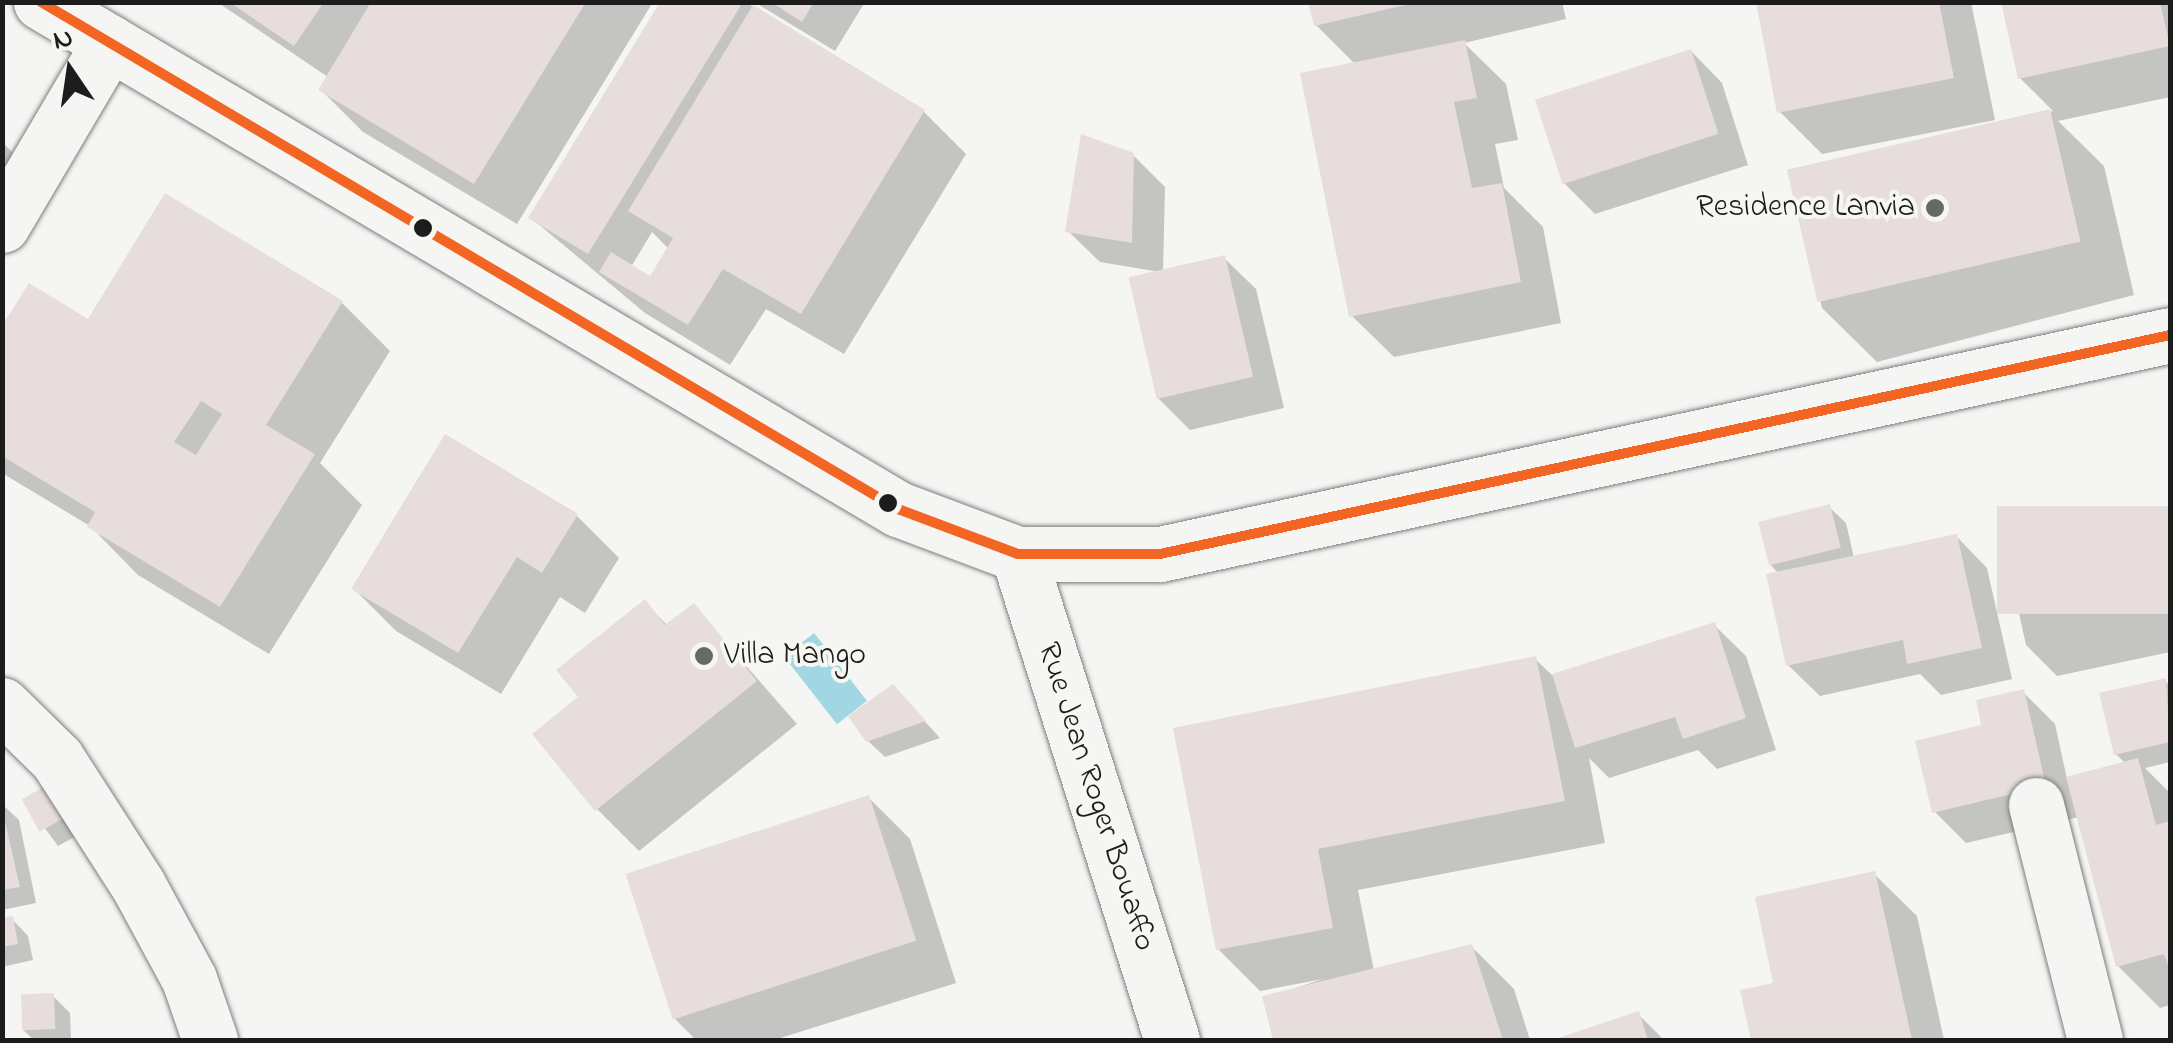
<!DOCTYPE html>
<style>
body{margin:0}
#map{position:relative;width:2173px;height:1043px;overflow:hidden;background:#f5f5f3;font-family:"Indie Flower",sans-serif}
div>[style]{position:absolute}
.water>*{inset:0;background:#a0d7e2;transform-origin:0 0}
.shadow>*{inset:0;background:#0003}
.building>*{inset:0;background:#e6dddc;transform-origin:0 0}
.roads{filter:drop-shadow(0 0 2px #7e7e7d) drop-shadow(0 0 2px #7e7e7d)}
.street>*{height:55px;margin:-27.5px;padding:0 27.5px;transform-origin:27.5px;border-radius:27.5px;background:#f5f5f3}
.bus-1>*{height:10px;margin:-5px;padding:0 5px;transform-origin:5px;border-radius:5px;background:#f26522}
.dots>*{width:28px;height:28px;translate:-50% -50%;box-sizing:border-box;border:5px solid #f6f6f2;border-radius:50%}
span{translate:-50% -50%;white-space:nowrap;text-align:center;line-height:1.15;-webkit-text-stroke:8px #f6f6f2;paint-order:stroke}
.poi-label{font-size:32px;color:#1c1c1c}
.right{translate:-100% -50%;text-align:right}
.left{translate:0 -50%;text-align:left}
.street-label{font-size:32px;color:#1c1c1c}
.frame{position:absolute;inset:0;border:5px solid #1c1c1c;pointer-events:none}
.north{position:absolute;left:20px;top:20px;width:100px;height:100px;-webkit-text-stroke:8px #f6f6f2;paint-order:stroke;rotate:347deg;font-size:28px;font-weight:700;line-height:40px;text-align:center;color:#1c1c1c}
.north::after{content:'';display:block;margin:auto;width:35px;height:45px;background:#1c1c1c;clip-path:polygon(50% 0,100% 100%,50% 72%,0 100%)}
</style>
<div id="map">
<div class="water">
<i style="left:814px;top:633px;width:86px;height:38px;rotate:52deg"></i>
</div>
<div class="shadow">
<i style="clip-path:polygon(217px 2px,653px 2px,517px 224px,363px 132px,321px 90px,328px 77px)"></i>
<i style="clip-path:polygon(evenodd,663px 2px,745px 2px,924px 112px,966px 154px,844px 354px,766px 309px,730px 365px,645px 313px,531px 218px,663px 2px,652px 232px,669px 249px,651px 279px,631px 267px,652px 232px)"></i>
<i style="clip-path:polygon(754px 2px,865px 2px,835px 51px)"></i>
<i style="clip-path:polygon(1311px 2px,1562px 2px,1566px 19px,1464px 43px,1506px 84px,1518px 140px,1495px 144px,1504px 188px,1543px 227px,1561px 323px,1394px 357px,1351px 315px,1355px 64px,1316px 25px)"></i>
<i style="clip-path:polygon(1758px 2px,1971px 2px,1995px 120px,1822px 154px,1780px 112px)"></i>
<i style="clip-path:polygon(2004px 2px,2170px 2px,2170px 97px,2058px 121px,2104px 166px,2134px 295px,1877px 362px,1822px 308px,1791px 176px,2053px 111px,2020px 78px)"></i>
<i style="clip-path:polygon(1691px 51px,1722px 83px,1748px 165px,1595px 214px,1563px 182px)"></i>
<i style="clip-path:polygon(2px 142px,46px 185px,2px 246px)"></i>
<i style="clip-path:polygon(1133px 155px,1165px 187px,1163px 272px,1224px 258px,1256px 289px,1284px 408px,1190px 430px,1158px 398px,1160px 272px,1100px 262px,1068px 231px)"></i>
<i style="clip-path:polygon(342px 303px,390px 351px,320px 463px,362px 505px,269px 654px,138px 575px,90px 526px,2px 473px,2px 331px)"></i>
<i style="clip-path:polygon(1829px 507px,1846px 523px,1854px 558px,1956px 536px,1987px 568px,2012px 679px,1941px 695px,1920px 674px,1820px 696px,1788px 665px,1779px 574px,1770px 564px)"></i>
<i style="clip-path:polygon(2170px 508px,2170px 652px,2057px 676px,2026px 645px,2004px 545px)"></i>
<i style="clip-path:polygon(577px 516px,619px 558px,585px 613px,560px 597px,501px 694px,396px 631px,354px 589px)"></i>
<i style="clip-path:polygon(645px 603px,668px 626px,694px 606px,797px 724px,639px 851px,597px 809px,582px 697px)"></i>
<i style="clip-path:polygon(1714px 625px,1746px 656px,1776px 750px,1717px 769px,1698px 750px,1609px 778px,1589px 758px,1605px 843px,1358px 890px,1374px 971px,1472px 947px,1514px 989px,1530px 1040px,1275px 1040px,1265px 998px,1323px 979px,1260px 991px,1218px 949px,1176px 730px,1535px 659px,1553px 676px)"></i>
<i style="clip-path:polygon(2165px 681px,2170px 686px,2170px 762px,2145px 768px,2170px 793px,2170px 1005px,2160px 1008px,2118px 966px,2079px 817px,1966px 843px,1934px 811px,1984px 727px,2023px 692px,2055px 724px,2067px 779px,2126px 764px,2116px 754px)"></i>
<i style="clip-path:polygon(909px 704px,940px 738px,885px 757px,868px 741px)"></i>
<i style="clip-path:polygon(868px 797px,910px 839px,956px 983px,774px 1040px,696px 1040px,673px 1017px)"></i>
<i style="clip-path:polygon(25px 801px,93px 827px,58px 846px)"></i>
<i style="clip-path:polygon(2px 804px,19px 820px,36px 903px,2px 910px)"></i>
<i style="clip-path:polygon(1874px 874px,1917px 916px,1944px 1040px,1753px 1040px,1743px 992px,1776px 985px)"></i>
<i style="clip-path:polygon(12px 919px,28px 936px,33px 960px,2px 967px,2px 921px)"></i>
<i style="clip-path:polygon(53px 996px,70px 1013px,71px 1040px,34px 1040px,23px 1030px)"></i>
<i style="clip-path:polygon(1638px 1014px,1664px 1040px,1558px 1040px)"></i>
</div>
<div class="building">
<i style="clip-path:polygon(229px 2px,324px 2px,294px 46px)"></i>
<i style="clip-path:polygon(371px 2px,586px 2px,474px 184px,318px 90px)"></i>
<i style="clip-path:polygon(660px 2px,743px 2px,588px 254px,528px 218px)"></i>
<i style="clip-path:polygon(771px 2px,814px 2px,802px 22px)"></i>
<i style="clip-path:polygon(1308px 2px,1410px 2px,1410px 4px,1314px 26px)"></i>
<i style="clip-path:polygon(1756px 2px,1939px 2px,1954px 78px,1777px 113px)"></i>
<i style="clip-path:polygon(2001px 2px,2160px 2px,2170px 46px,2018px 79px)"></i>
<i style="clip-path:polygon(753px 5px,925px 110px,801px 314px,723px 269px,688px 325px,599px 272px,611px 252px,650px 276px,673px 238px,628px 211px)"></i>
<i style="clip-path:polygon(1465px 40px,1477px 98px,1454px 102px,1472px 188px,1502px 183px,1521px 282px,1349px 317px,1300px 73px)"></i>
<i style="left:1691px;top:49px;width:89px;height:164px;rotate:72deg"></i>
<i style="left:2050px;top:109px;width:136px;height:270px;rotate:77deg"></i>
<i style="clip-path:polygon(1081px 134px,1134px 153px,1132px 243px,1065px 232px)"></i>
<i style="clip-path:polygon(evenodd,165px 193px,343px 301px,266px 425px,315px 454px,220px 607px,87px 527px,95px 512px,2px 456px,2px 326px,29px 283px,88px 319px,165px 193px,201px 401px,222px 414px,196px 455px,174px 442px,201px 401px)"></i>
<i style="left:1225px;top:255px;width:125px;height:99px;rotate:77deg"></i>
<i style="clip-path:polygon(445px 434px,578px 514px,542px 573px,517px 557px,458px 653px,351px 589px)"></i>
<i style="left:1830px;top:504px;width:45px;height:74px;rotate:76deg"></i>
<i style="left:2170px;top:506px;width:108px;height:173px;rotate:90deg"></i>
<i style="clip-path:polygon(1957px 534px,1982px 648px,1907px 664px,1903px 640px,1786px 666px,1766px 574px)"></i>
<i style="clip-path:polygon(645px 599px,665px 625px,694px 603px,757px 681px,595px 811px,532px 734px,578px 697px,556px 670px)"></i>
<i style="clip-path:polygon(1715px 622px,1746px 718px,1683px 739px,1675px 717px,1575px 748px,1552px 674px)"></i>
<i style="clip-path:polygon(1536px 656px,1565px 801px,1318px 849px,1333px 928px,1216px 950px,1173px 728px)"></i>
<i style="clip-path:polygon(2166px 678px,2170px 742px,2114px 755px,2099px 693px)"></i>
<i style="clip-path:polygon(893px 684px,926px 721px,866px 742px,848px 716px)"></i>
<i style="clip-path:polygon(2024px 689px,2046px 786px,1932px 813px,1915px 741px,1981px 725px,1976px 700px)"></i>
<i style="clip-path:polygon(2138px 758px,2156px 825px,2170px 821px,2170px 971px,2164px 954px,2116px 967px,2066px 777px)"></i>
<i style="left:60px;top:778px;width:37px;height:44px;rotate:61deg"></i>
<i style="left:869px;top:795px;width:153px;height:256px;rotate:72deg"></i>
<i style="clip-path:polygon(2px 808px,20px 887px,2px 890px)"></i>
<i style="clip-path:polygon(1875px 871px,1912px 1040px,1751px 1040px,1740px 990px,1773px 983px,1755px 897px)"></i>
<i style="clip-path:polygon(13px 916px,18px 944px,2px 947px,2px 918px)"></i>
<i style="clip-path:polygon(1472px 944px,1503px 1040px,1273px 1040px,1262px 996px)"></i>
<i style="left:54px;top:993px;width:36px;height:33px;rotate:88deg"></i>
<i style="clip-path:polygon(1639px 1011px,1648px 1040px,1552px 1040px)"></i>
</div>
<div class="roads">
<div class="street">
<i style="left:41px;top:2px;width:996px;rotate:30.61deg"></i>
<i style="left:898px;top:509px;width:128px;rotate:20.6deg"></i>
<i style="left:1018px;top:554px;width:142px"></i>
<i style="left:1160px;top:554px;width:1033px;rotate:-12.23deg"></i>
<i style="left:2px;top:225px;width:212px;rotate:-59.5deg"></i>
<i style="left:1018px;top:554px;width:510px;rotate:72.42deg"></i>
<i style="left:2px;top:705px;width:77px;rotate:44.5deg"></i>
<i style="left:57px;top:759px;width:150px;rotate:57.3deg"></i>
<i style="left:138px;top:885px;width:107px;rotate:61.5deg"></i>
<i style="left:189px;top:979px;width:65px;rotate:71deg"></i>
<i style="left:2036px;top:805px;width:242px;rotate:75.9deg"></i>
</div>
</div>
<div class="bus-1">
<i style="left:41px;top:2px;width:996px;rotate:30.61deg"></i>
<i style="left:898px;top:509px;width:128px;rotate:20.6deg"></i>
<i style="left:1018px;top:554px;width:142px"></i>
<i style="left:1160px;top:554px;width:1033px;rotate:-12.23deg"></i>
</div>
<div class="dots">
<i style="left:1935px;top:208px;background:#686867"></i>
<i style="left:423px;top:228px;background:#1c1c1c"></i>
<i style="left:888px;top:503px;background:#1c1c1c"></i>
<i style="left:704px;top:656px;background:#686867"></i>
</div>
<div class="poi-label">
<span class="right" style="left:1915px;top:208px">Residence Lanvia</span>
<span class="left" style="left:724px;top:656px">Villa Mango</span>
</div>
<div class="street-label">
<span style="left:1095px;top:797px;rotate:72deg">Rue Jean Roger Bouaffo</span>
</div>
<div class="frame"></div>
<div class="north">N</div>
</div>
